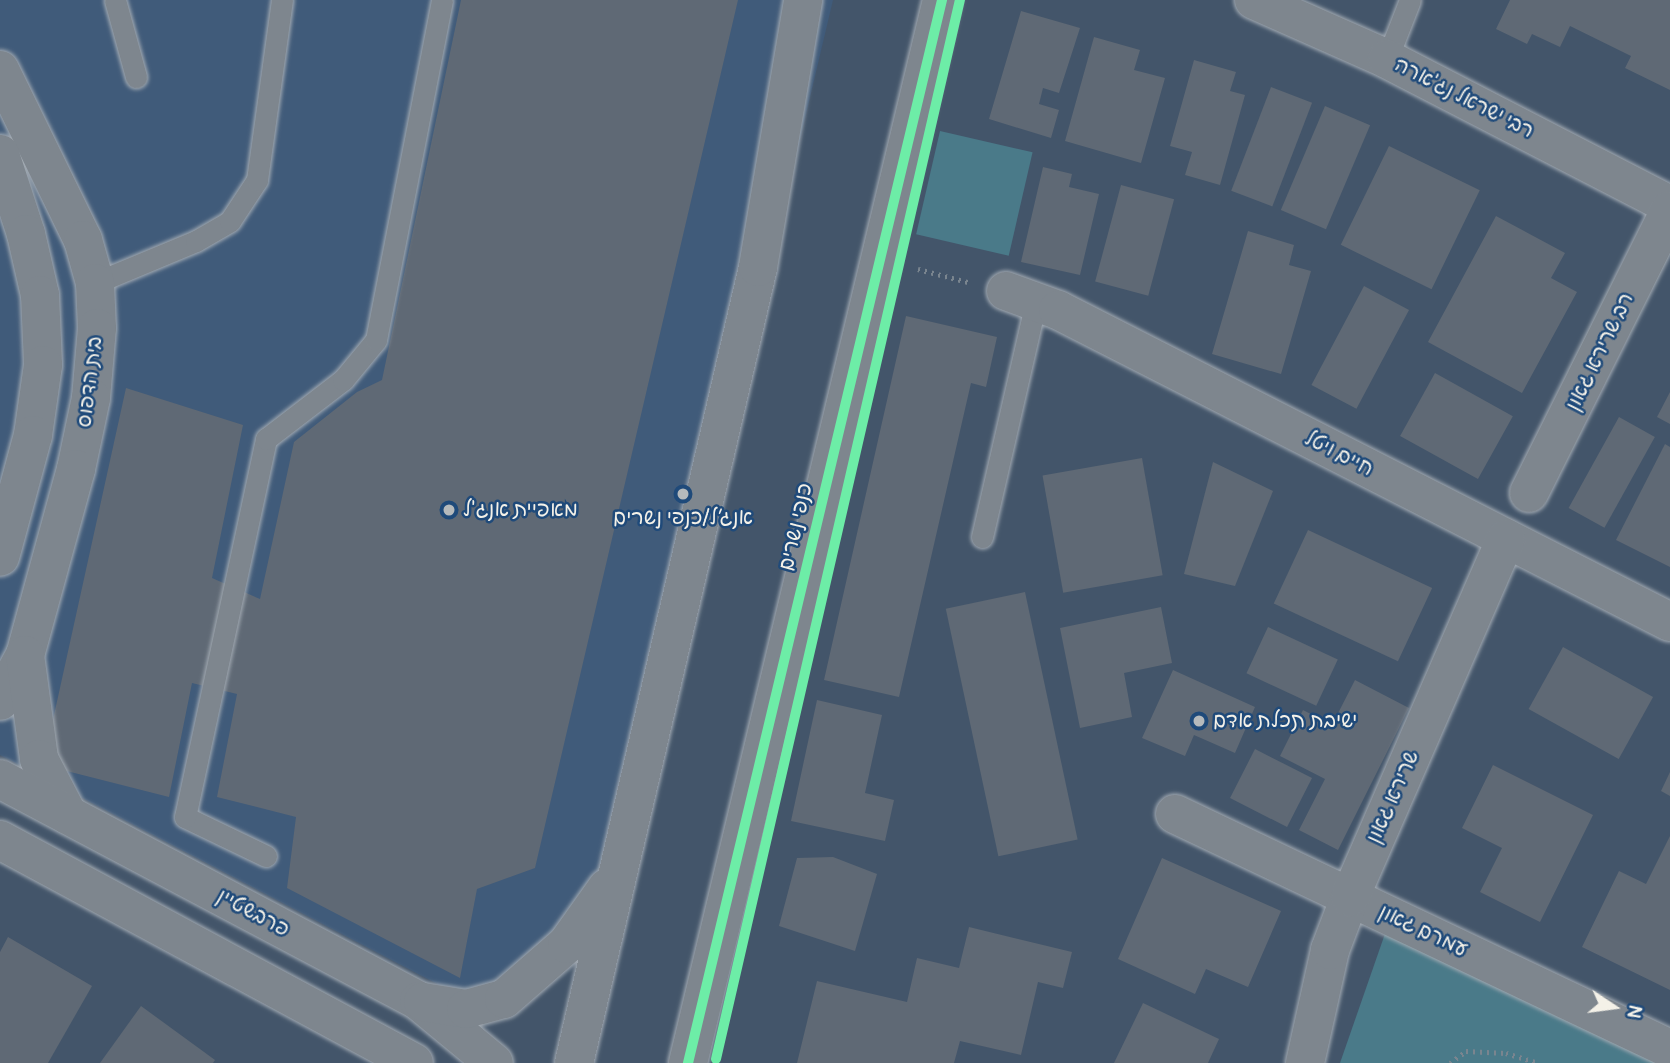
<!DOCTYPE html>
<meta charset="utf-8">
<style>
body{margin:0}
#map{position:relative;width:1670px;height:1063px;overflow:hidden;background:#43556a;font-family:Pangolin,"Playpen Sans Hebrew",sans-serif}
div>[style]{position:absolute}
.built>*{inset:0;background:#405b7a}
.green>*{inset:0;background:#4a7a89;transform-origin:0 0}
.building>*{inset:0;background:#5f6975;transform-origin:0 0}
.path>*{height:4.5px;margin-top:-2.25px;transform-origin:0;background:repeating-linear-gradient(90deg,#7a858f 0 2px,transparent 0 7px)}
.roads{filter:drop-shadow(0 0 2px #a2aab2) drop-shadow(0 0 2px #a2aab2)}
.service>*{height:21px;margin:-10.5px;padding:0 10.5px;transform-origin:10.5px;border-radius:10.5px;background:#7e868e}
.minor>*{height:38px;margin:-19px;padding:0 19px;transform-origin:19px;border-radius:19px;background:#7e868e}
.tertiary>*{height:38px;margin:-19px;padding:0 19px;transform-origin:19px;border-radius:19px;background:#7e868e}
.cycleway>*{height:10px;margin:-5px;padding:0 5px;transform-origin:5px;border-radius:5px;background:#6deda7}
.dots>*{width:19px;height:19px;translate:-50% -50%;box-sizing:border-box;border:4px solid #1f4a7a;border-radius:50%}
span{translate:-50% -50%;white-space:nowrap;text-align:center;line-height:1.15;-webkit-text-stroke:5px #1f4a7a;paint-order:stroke}
.street-label{font-size:21px;color:#f4f1e8}
.poi-label{font-size:21px;color:#f4f1e8}
.left{translate:0 -50%;text-align:left}
.north{position:absolute;left:1579px;top:972px;width:70px;height:70px;-webkit-text-stroke:5px #1f4a7a;paint-order:stroke;rotate:103deg;font-size:19px;font-weight:700;line-height:28px;text-align:center;color:#f4f1e8}
.north::after{content:'';display:block;margin:auto;width:24px;height:32px;background:#f4f1e8;clip-path:polygon(50% 0,100% 100%,50% 72%,0 100%)}
</style>
<div id="map">
<div class="built">
<i style="clip-path:polygon(0 0,833px 0,638px 825px,569px 956px,464px 998px,0 755px)"></i>
</div>
<div class="green">
<i style="left:940px;top:131px;width:95px;height:106px;rotate:13deg"></i>
<i style="clip-path:polygon(1387px 928px,1670px 1063px,1340px 1063px)"></i>
</div>
<div class="building">
<i style="clip-path:polygon(461px 0,738px 0,535px 868px,477px 889px,460px 978px,287px 888px,296px 817px,217px 797px,237px 694px,192px 683px,169px 797px,43px 765px,126px 388px,243px 425px,212px 578px,260px 599px,294px 442px,357px 392px,382px 380px)"></i>
<i style="clip-path:polygon(1510px 0,1670px 0,1670px 90px,1625px 68px,1631px 56px,1570px 26px,1560px 47px,1532px 34px,1527px 44px,1496px 29px)"></i>
<i style="clip-path:polygon(1021px 11px,1080px 28px,1059px 93px,1043px 88px,1039px 104px,1059px 110px,1051px 138px,989px 119px)"></i>
<i style="clip-path:polygon(1094px 37px,1140px 50px,1134px 70px,1165px 78px,1141px 163px,1065px 141px)"></i>
<i style="clip-path:polygon(1194px 60px,1236px 72px,1230px 91px,1245px 95px,1220px 185px,1185px 175px,1192px 152px,1170px 146px)"></i>
<i style="left:1271px;top:87px;width:44px;height:111px;rotate:21deg"></i>
<i style="left:1325px;top:106px;width:49px;height:113px;rotate:23deg"></i>
<i style="left:1389px;top:146px;width:101px;height:110px;rotate:26deg"></i>
<i style="clip-path:polygon(1043px 167px,1072px 174px,1069px 187px,1099px 194px,1080px 275px,1021px 262px)"></i>
<i style="left:1121px;top:185px;width:55px;height:100px;rotate:15deg"></i>
<i style="clip-path:polygon(1496px 216px,1565px 253px,1551px 278px,1577px 292px,1522px 393px,1428px 342px)"></i>
<i style="clip-path:polygon(1248px 231px,1294px 245px,1289px 265px,1311px 271px,1281px 374px,1212px 354px)"></i>
<i style="left:1364px;top:286px;width:51px;height:112px;rotate:28deg"></i>
<i style="clip-path:polygon(906px 316px,997px 337px,986px 387px,971px 383px,899px 697px,824px 680px)"></i>
<i style="left:1435px;top:373px;width:89px;height:72px;rotate:29deg"></i>
<i style="clip-path:polygon(1670px 392px,1670px 424px,1657px 417px)"></i>
<i style="left:1619px;top:417px;width:41px;height:104px;rotate:29deg"></i>
<i style="clip-path:polygon(1665px 444px,1670px 447px,1670px 567px,1616px 540px)"></i>
<i style="left:1142px;top:458px;width:119px;height:101px;rotate:80deg"></i>
<i style="clip-path:polygon(1213px 462px,1273px 491px,1235px 586px,1184px 574px)"></i>
<i style="left:1308px;top:530px;width:137px;height:81px;rotate:25deg"></i>
<i style="left:1025px;top:592px;width:253px;height:81px;rotate:78deg"></i>
<i style="clip-path:polygon(1161px 607px,1172px 663px,1124px 673px,1132px 717px,1080px 728px,1060px 628px)"></i>
<i style="left:1268px;top:627px;width:77px;height:51px;rotate:25deg"></i>
<i style="left:1563px;top:647px;width:103px;height:71px;rotate:29deg"></i>
<i style="clip-path:polygon(1173px 670px,1255px 707px,1235px 753px,1194px 735px,1185px 756px,1142px 738px)"></i>
<i style="clip-path:polygon(1355px 680px,1409px 708px,1338px 850px,1299px 830px,1325px 779px,1280px 756px,1303px 710px,1332px 725px)"></i>
<i style="clip-path:polygon(817px 700px,882px 715px,865px 793px,894px 800px,885px 841px,791px 821px)"></i>
<i style="left:1255px;top:749px;width:64px;height:55px;rotate:27deg"></i>
<i style="clip-path:polygon(1493px 765px,1593px 815px,1540px 922px,1480px 892px,1502px 848px,1462px 828px)"></i>
<i style="clip-path:polygon(1670px 772px,1670px 796px,1661px 791px)"></i>
<i style="clip-path:polygon(1670px 836px,1670px 990px,1582px 947px,1619px 871px,1646px 884px)"></i>
<i style="clip-path:polygon(833px 857px,877px 874px,855px 951px,779px 926px,797px 858px)"></i>
<i style="clip-path:polygon(1162px 858px,1281px 911px,1248px 987px,1206px 969px,1195px 994px,1118px 959px)"></i>
<i style="clip-path:polygon(969px 927px,1072px 952px,1063px 988px,1038px 982px,1021px 1055px,960px 1041px,954px 1063px,797px 1063px,817px 981px,907px 1002px,917px 958px,959px 968px)"></i>
<i style="clip-path:polygon(8px 937px,92px 986px,48px 1063px,0 1063px,0 952px)"></i>
<i style="clip-path:polygon(1143px 1003px,1219px 1039px,1208px 1063px,1114px 1063px)"></i>
<i style="clip-path:polygon(141px 1006px,215px 1060px,213px 1063px,100px 1063px)"></i>
</div>
<div class="path">
<i style="left:918px;top:269px;width:52px;rotate:14.6deg"></i>
<i style="left:1450px;top:1063px;width:20px;rotate:-37deg"></i>
<i style="left:1466px;top:1051px;width:40px;rotate:2.9deg"></i>
<i style="left:1506px;top:1053px;width:34px;rotate:17deg"></i>
</div>
<div class="roads">
<div class="service">
<i style="left:115px;top:0;width:80px;rotate:74.7deg"></i>
<i style="left:1387px;top:59px;width:63px;rotate:-68.7deg"></i>
<i style="left:95px;top:283px;width:109px;rotate:-22.6deg"></i>
<i style="left:196px;top:241px;width:39px;rotate:-30deg"></i>
<i style="left:230px;top:221px;width:49px;rotate:-56.6deg"></i>
<i style="left:257px;top:180px;width:182px;rotate:-82.1deg"></i>
<i style="left:982px;top:537px;width:241px;rotate:-77.1deg"></i>
<i style="left:266px;top:856px;width:90px;rotate:-154.3deg"></i>
<i style="left:185px;top:817px;width:387px;rotate:-77.9deg"></i>
<i style="left:266px;top:439px;width:97px;rotate:-37.5deg"></i>
<i style="left:343px;top:380px;width:52px;rotate:-50.5deg"></i>
<i style="left:376px;top:340px;width:346px;rotate:-79deg"></i>
</div>
<div class="minor">
<i style="left:1254px;top:0;width:145px;rotate:23.9deg"></i>
<i style="left:1387px;top:59px;width:318px;rotate:27.3deg"></i>
<i style="left:1006px;top:291px;width:55px;rotate:20.1deg"></i>
<i style="left:1058px;top:310px;width:687px;rotate:27.01deg"></i>
<i style="left:1529px;top:493px;width:316px;rotate:-63.5deg"></i>
<i style="left:1175px;top:814px;width:548px;rotate:25.4deg"></i>
<i style="left:1305px;top:1063px;width:116px;rotate:-77.5deg"></i>
<i style="left:1330px;top:950px;width:57px;rotate:-69.3deg"></i>
<i style="left:1350px;top:897px;width:391px;rotate:-66.5deg"></i>
</div>
<div class="tertiary">
<i style="left:0;top:70px;width:189px;rotate:64deg"></i>
<i style="left:83px;top:240px;width:45px;rotate:74.4deg"></i>
<i style="left:95px;top:283px;width:45px;rotate:87.5deg"></i>
<i style="left:97px;top:328px;width:70px;rotate:94.9deg"></i>
<i style="left:91px;top:398px;width:73px;rotate:101.9deg"></i>
<i style="left:76px;top:469px;width:193px;rotate:105.3deg"></i>
<i style="left:25px;top:655px;width:52px;rotate:118.5deg"></i>
<i style="left:0;top:154px;width:84px;rotate:72deg"></i>
<i style="left:26px;top:234px;width:63px;rotate:77.1deg"></i>
<i style="left:40px;top:295px;width:70px;rotate:87.5deg"></i>
<i style="left:43px;top:365px;width:71px;rotate:98.1deg"></i>
<i style="left:33px;top:435px;width:126px;rotate:105.1deg"></i>
<i style="left:25px;top:655px;width:105px;rotate:82.3deg"></i>
<i style="left:39px;top:759px;width:63px;rotate:62.6deg"></i>
<i style="left:0;top:779px;width:474px;rotate:27.9deg"></i>
<i style="left:419px;top:1001px;width:97px;rotate:39.6deg"></i>
<i style="left:0;top:840px;width:470px;rotate:28.3deg"></i>
<i style="left:423px;top:1002px;width:44px;rotate:9.2deg"></i>
<i style="left:466px;top:1009px;width:39px;rotate:-15deg"></i>
<i style="left:504px;top:999px;width:84px;rotate:-41.1deg"></i>
<i style="left:567px;top:944px;width:69px;rotate:-54.5deg"></i>
<i style="left:574px;top:1063px;width:817px;rotate:-76.98deg"></i>
<i style="left:758px;top:267px;width:271px;rotate:-80.4deg"></i>
<i style="left:688px;top:1063px;width:1093px;rotate:-76.56deg"></i>
</div>
</div>
<div class="cycleway">
<i style="left:716px;top:1059px;width:1087px;rotate:-77.03deg"></i>
<i style="left:688px;top:1063px;width:1093px;rotate:-76.56deg"></i>
</div>
<div class="dots">
<i style="left:683px;top:494px;background:#b6babc"></i>
<i style="left:449px;top:510px;background:#b6babc"></i>
<i style="left:1199px;top:721px;background:#b6babc"></i>
</div>
<div class="street-label">
<span style="left:1464px;top:98px;rotate:27deg">רבי ישראל נג'ארה</span>
<span style="left:1600px;top:352px;rotate:-64deg">רב שרירא גאון</span>
<span style="left:90px;top:382px;rotate:-83deg">בית הדפוס</span>
<span style="left:1339px;top:454px;rotate:27deg">חיים ויטל</span>
<span style="left:796px;top:527px;rotate:-77deg">כנפי נשרים</span>
<span style="left:1393px;top:797px;rotate:-66deg">שרירא גאון</span>
<span style="left:253px;top:913px;rotate:28deg">פרבשטיין</span>
<span style="left:1423px;top:931px;rotate:25deg">עמרם גאון</span>
</div>
<div class="poi-label">
<span class="left" style="left:463px;top:510px">מאפיית אנג'ל</span>
<span style="left:683px;top:518px">אנג׳ל/כנפי נשרים</span>
<span class="left" style="left:1213px;top:721px">ישיבת תכלת אדם</span>
</div>
<div class="north">N</div>
</div>
